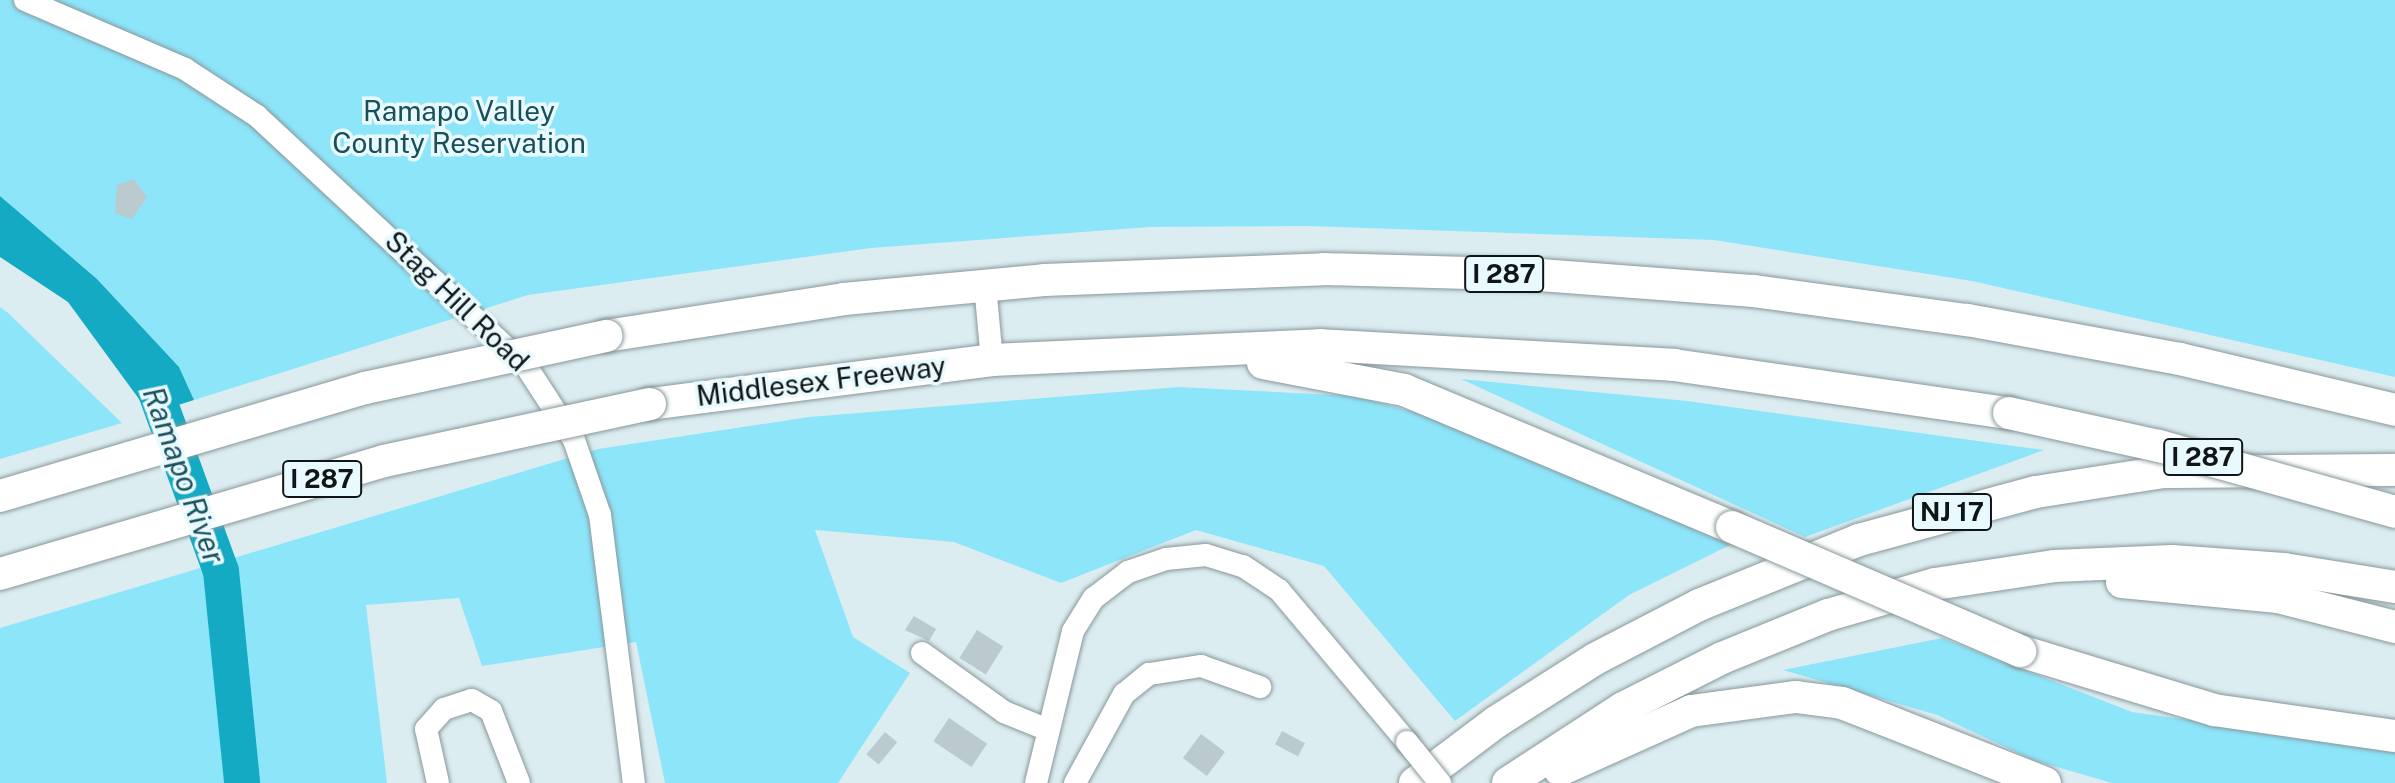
<!DOCTYPE html>
<style>
body{margin:0}
#map{position:relative;width:2395px;height:783px;overflow:hidden;background:#dcedf1;font-family:"Public Sans",sans-serif}
div>[style]{position:absolute}
.green>*{inset:0;background:#8de5fa}
.water>*{inset:0;background:#15aac4}
.river>*{height:36px;margin:-18px;padding:0 18px;transform-origin:18px;border-radius:18px;background:#15aac4}
.building>*{inset:0;background:#bacace;transform-origin:0 0}
.roads{filter:drop-shadow(0 0 2px #88979a) drop-shadow(0 0 2px #88979a)}
.minor>*{height:22px;margin:-11px;padding:0 11px;transform-origin:11px;border-radius:11px;background:#fff}
.highway>*{height:32px;margin:-16px;padding:0 16px;transform-origin:16px;border-radius:16px;background:#fff}
.bridges{filter:drop-shadow(0 0 2px #88979a) drop-shadow(0 0 2px #88979a)}
.minor-bridge>*{height:22px;margin:-11px;padding:0 11px;transform-origin:11px;border-radius:11px;background:#fff}
.highway-bridge>*{height:32px;margin:-16px;padding:0 16px;transform-origin:16px;border-radius:16px;background:#fff}
span{translate:-50% -50%;white-space:nowrap;text-align:center;line-height:1.15;-webkit-text-stroke:7px #e9fafe;paint-order:stroke}
.shield-label span{padding:2px 6px;background:#e9fafe;border:2px solid;border-radius:6px;-webkit-text-stroke-width:0}
.shield-label{font-size:26px;color:#101517;font-weight:700}
.park-label{font-size:28px;color:#194f5a}
.street-label{font-size:28px;color:#101517}
.water-label{font-size:30px;color:#1c525e;font-style:italic}
</style>
<div id="map">
<div class="green">
<i style="clip-path:polygon(0 0,2395px 0,2395px 377px,1972px 281px,1714px 240px,1308px 226px,1150px 227px,871px 248px,528px 295px,194px 400px,179px 367px,97px 279px,0 196px)"></i>
<i style="clip-path:polygon(0 307px,7px 312px,122px 423px,0 459px)"></i>
<i style="clip-path:polygon(1461px 379px,1687px 401px,2044px 450px,1805px 537px)"></i>
<i style="clip-path:polygon(1179px 387px,1354px 396px,1455px 423px,1730px 545px,1629px 595px,1455px 721px,1324px 566px,1196px 530px,1061px 583px,954px 542px,815px 530px,853px 637px,910px 673px,838px 783px,665px 783px,636px 642px,482px 666px,459px 598px,366px 605px,387px 783px,0 783px,0 628px,598px 449px,809px 417px)"></i>
<i style="clip-path:polygon(1942px 638px,2132px 712px,2395px 749px,2395px 783px,2112px 783px,2033px 760px,1937px 715px,1783px 670px)"></i>
</div>
<div class="water">
<i style="clip-path:polygon(0 196px,97px 279px,179px 367px,194px 400px,150px 414px,68px 302px,0 257px)"></i>
</div>
<div class="river">
<i style="left:140px;top:366px;width:17px;rotate:50deg"></i>
<i style="left:151px;top:379px;width:204px;rotate:70deg"></i>
<i style="left:221px;top:571px;width:213px;rotate:84.3deg"></i>
</div>
<div class="building">
<i style="clip-path:polygon(134px 179px,147px 197px,132px 219px,115px 213px,117px 185px)"></i>
<i style="clip-path:polygon(914px 616px,936px 629px,929px 641px,905px 630px)"></i>
<i style="left:977px;top:630px;width:31px;height:33px;rotate:32deg"></i>
<i style="left:949px;top:718px;width:46px;height:28px;rotate:34deg"></i>
<i style="left:1282px;top:731px;width:26px;height:15px;rotate:28deg"></i>
<i style="left:885px;top:732px;width:16px;height:29px;rotate:40deg"></i>
<i style="left:1201px;top:734px;width:30px;height:30px;rotate:37deg"></i>
</div>
<div class="roads">
<div class="minor">
<i style="left:25px;top:0;width:174px;rotate:23.3deg"></i>
<i style="left:185px;top:69px;width:86px;rotate:33.1deg"></i>
<i style="left:257px;top:116px;width:367px;rotate:42.9deg"></i>
<i style="left:526px;top:366px;width:88px;rotate:57deg"></i>
<i style="left:574px;top:440px;width:79px;rotate:70.9deg"></i>
<i style="left:600px;top:515px;width:270px;rotate:82.8deg"></i>
<i style="left:985px;top:285px;width:75px;rotate:84.7deg"></i>
<i style="left:922px;top:653px;width:101px;rotate:35.7deg"></i>
<i style="left:1004px;top:712px;width:48px;rotate:22.2deg"></i>
<i style="left:438px;top:783px;width:55px;rotate:-102.5deg"></i>
<i style="left:426px;top:729px;width:27px;rotate:-48deg"></i>
<i style="left:444px;top:709px;width:29px;rotate:-18deg"></i>
<i style="left:472px;top:700px;width:22px;rotate:30deg"></i>
<i style="left:491px;top:711px;width:77px;rotate:68.7deg"></i>
<i style="left:1036px;top:783px;width:156px;rotate:-76.3deg"></i>
<i style="left:1073px;top:631px;width:39px;rotate:-58deg"></i>
<i style="left:1094px;top:598px;width:43px;rotate:-37.4deg"></i>
<i style="left:1128px;top:572px;width:40px;rotate:-18.9deg"></i>
<i style="left:1166px;top:559px;width:40px;rotate:-5.7deg"></i>
<i style="left:1206px;top:555px;width:39px;rotate:17deg"></i>
<i style="left:1243px;top:566px;width:43px;rotate:33.7deg"></i>
<i style="left:1279px;top:590px;width:199px;rotate:49.9deg"></i>
<i style="left:1075px;top:783px;width:102px;rotate:-61.2deg"></i>
<i style="left:1124px;top:694px;width:32px;rotate:-39deg"></i>
<i style="left:1149px;top:674px;width:53px;rotate:-8.7deg"></i>
<i style="left:1201px;top:666px;width:63px;rotate:19.6deg"></i>
</div>
<div class="highway">
<i style="left:606px;top:336px;width:241px;rotate:-8.8deg"></i>
<i style="left:844px;top:299px;width:201px;rotate:-5.4deg"></i>
<i style="left:1044px;top:280px;width:280px;rotate:-2.2deg"></i>
<i style="left:1324px;top:269px;width:216px;rotate:1.6deg"></i>
<i style="left:1540px;top:275px;width:215px;rotate:4.3deg"></i>
<i style="left:1754px;top:291px;width:215px;rotate:7.8deg"></i>
<i style="left:1967px;top:320px;width:217px;rotate:10.4deg"></i>
<i style="left:2180px;top:359px;width:221px;rotate:13.3deg"></i>
<i style="left:1263px;top:363px;width:144px;rotate:10.8deg"></i>
<i style="left:1404px;top:390px;width:355px;rotate:22.7deg"></i>
<i style="left:650px;top:404px;width:345px;rotate:-7.3deg"></i>
<i style="left:992px;top:360px;width:328px;rotate:-2.6deg"></i>
<i style="left:1320px;top:345px;width:355px;rotate:3.2deg"></i>
<i style="left:1674px;top:365px;width:338px;rotate:8.2deg"></i>
<i style="left:2122px;top:582px;width:157px;rotate:5.5deg"></i>
<i style="left:2278px;top:597px;width:121px;rotate:14.4deg"></i>
<i style="left:2020px;top:651px;width:203px;rotate:16.9deg"></i>
<i style="left:2214px;top:710px;width:183px;rotate:8.2deg"></i>
<i style="left:1560px;top:770px;width:144px;rotate:-24.2deg"></i>
<i style="left:1691px;top:711px;width:106px;rotate:-7.6deg"></i>
<i style="left:1796px;top:697px;width:46px;rotate:7.4deg"></i>
<i style="left:1842px;top:703px;width:218px;rotate:21.5deg"></i>
<i style="left:1415px;top:783px;width:101px;rotate:-37deg"></i>
<i style="left:1496px;top:722px;width:117px;rotate:-32.5deg"></i>
<i style="left:1595px;top:659px;width:117px;rotate:-27.4deg"></i>
<i style="left:1699px;top:605px;width:173px;rotate:-22.1deg"></i>
<i style="left:1859px;top:540px;width:183px;rotate:-15.2deg"></i>
<i style="left:2036px;top:492px;width:129px;rotate:-8.9deg"></i>
<i style="left:2163px;top:472px;width:232px;rotate:-0.5deg"></i>
<i style="left:1508px;top:783px;width:137px;rotate:-33.1deg"></i>
<i style="left:1623px;top:708px;width:111px;rotate:-26.8deg"></i>
<i style="left:1722px;top:658px;width:114px;rotate:-22.1deg"></i>
<i style="left:1828px;top:615px;width:111px;rotate:-16.2deg"></i>
<i style="left:1935px;top:584px;width:120px;rotate:-8.6deg"></i>
<i style="left:2054px;top:566px;width:118px;rotate:-2.4deg"></i>
<i style="left:2172px;top:561px;width:112px;rotate:4.1deg"></i>
<i style="left:2284px;top:569px;width:112px;rotate:9.2deg"></i>
</div>
</div>
<div class="bridges">
<div class="minor-bridge">
<i style="left:1407px;top:742px;width:53px;rotate:51.2deg"></i>
</div>
<div class="highway-bridge">
<i style="left:2009px;top:413px;width:154px;rotate:12.4deg"></i>
<i style="left:2159px;top:446px;width:245px;rotate:15.6deg"></i>
<i style="left:0;top:496px;width:381px;rotate:-16.5deg"></i>
<i style="left:365px;top:388px;width:247px;rotate:-12.2deg"></i>
<i style="left:1732px;top:527px;width:314px;rotate:23.3deg"></i>
<i style="left:0;top:574px;width:400px;rotate:-16.4deg"></i>
<i style="left:384px;top:461px;width:272px;rotate:-12.1deg"></i>
</div>
</div>
<div class="shield-label">
<span style="left:1504px;top:274px">I 287</span>
<span style="left:2203px;top:457px">I 287</span>
<span style="left:322px;top:479px">I 287</span>
<span style="left:1952px;top:512px">NJ 17</span>
</div>
<div class="park-label">
<span style="left:459px;top:127px">Ramapo Valley<br>County Reservation</span>
</div>
<div class="street-label">
<span style="left:457px;top:301px;rotate:44deg">Stag Hill Road</span>
<span style="left:821px;top:381px;rotate:-7deg">Middlesex Freeway</span>
</div>
<div class="water-label">
<span style="left:184px;top:475px;rotate:70deg">Ramapo River</span>
</div>
</div>
